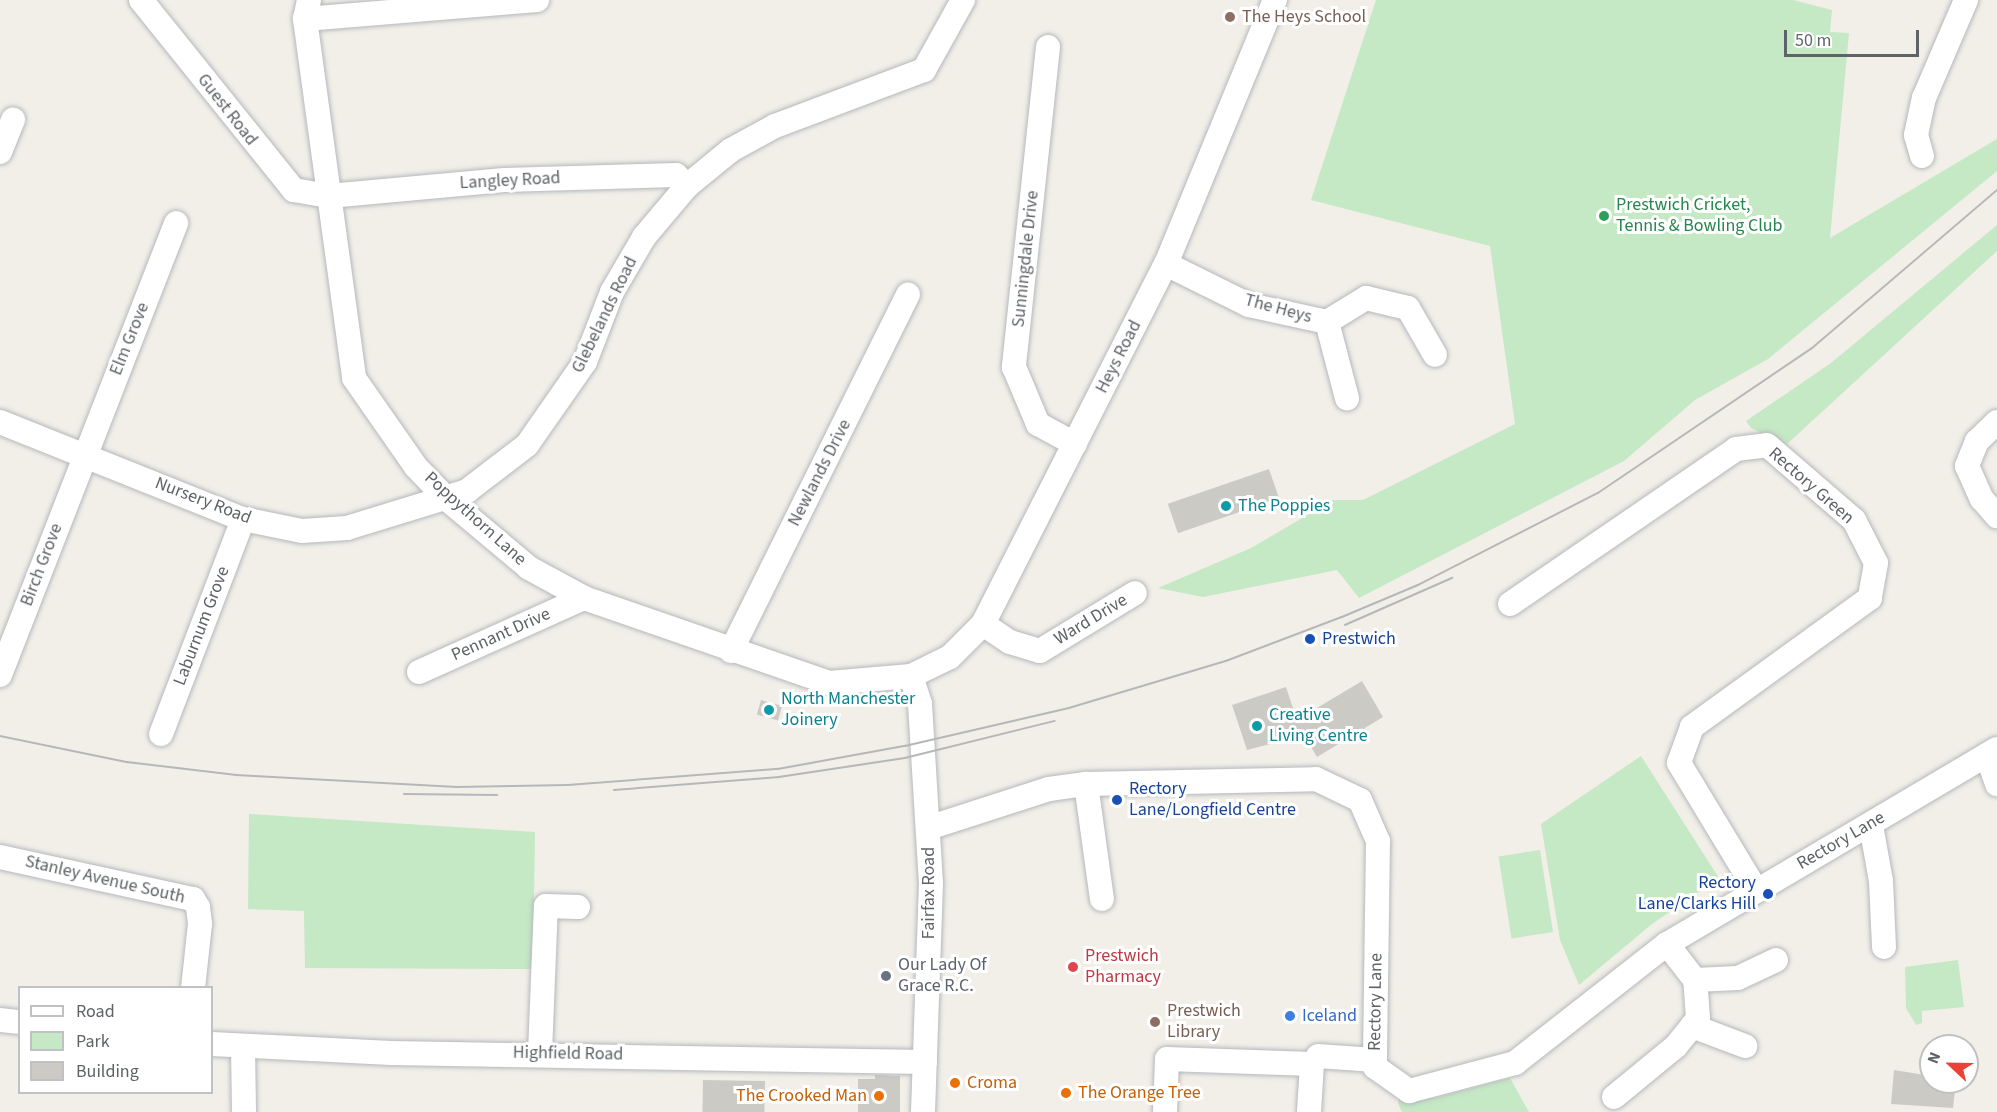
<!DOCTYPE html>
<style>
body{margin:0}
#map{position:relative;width:1997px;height:1112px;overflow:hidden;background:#f1efe8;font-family:"Source Sans 3",sans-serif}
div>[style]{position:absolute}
.green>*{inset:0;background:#c5e8c5;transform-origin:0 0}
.building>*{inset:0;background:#cccac5;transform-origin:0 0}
.roads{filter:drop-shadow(0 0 2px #b5b8bc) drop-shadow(0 0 2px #b5b8bc)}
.minor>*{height:24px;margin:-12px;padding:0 12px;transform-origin:12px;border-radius:12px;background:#fff}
.tram>*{height:1.5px;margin:-0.75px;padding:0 0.75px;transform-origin:0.75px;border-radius:0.75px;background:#b6b7b8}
.dots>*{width:16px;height:16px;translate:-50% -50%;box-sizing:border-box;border:3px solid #fff;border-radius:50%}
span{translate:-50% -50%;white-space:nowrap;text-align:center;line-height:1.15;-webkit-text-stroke:6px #fff;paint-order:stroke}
.education-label{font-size:18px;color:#785e54}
.left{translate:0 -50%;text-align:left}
.street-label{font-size:18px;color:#5f6368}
.leisure-label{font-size:18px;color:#27864d}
.culture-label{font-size:18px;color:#0d838f}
.transit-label{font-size:18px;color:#164399}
.right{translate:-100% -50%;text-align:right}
.health-label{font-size:18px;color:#be3a42}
.worship-label{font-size:18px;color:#5b616d}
.shop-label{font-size:18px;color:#366cbe}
.food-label{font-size:18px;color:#c56008}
.legend{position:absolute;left:18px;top:986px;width:195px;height:108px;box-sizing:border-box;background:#fff;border:2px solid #bfc1c3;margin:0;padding:8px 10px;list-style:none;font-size:18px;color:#5f6368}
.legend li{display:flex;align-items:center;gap:12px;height:30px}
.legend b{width:30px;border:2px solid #bfc1c3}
.north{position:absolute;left:1919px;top:1034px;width:60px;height:60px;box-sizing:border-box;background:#fff;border:2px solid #bfc1c3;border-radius:50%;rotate:292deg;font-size:16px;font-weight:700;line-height:24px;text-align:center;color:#5f6368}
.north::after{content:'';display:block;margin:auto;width:21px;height:27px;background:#ea4335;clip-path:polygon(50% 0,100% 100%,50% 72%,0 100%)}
.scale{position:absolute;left:1784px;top:30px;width:135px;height:27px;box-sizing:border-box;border:3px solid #5f6368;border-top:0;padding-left:8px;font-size:18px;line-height:21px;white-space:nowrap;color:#5f6368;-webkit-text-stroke:4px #fff;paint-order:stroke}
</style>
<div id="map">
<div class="green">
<i style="clip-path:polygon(1376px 0,1793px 0,1832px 10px,1830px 32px,1849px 33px,1830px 238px,1997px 139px,1997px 171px,1768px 359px,1695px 400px,1624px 461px,1359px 598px,1337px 570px,1203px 597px,1158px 588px,1251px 548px,1333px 500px,1363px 500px,1515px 424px,1490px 246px,1311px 200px)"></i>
<i style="clip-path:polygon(1997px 225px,1997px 251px,1786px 445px,1751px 428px,1746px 421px,1831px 363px)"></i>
<i style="clip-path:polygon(1641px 756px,1719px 878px,1652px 924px,1579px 985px,1560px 940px,1541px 824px)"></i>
<i style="clip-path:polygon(249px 814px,535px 832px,533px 969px,305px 968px,304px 911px,248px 909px)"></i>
<i style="left:1540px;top:850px;width:83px;height:42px;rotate:81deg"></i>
<i style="clip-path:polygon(1958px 960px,1964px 1007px,1922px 1011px,1922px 1023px,1916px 1025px,1906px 1008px,1905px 967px)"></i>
<i style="clip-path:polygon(1510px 1078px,1529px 1112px,1402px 1112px,1398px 1103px,1400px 1096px,1435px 1098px)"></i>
</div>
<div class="building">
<i style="left:1269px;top:469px;width:31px;height:107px;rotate:71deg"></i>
<i style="clip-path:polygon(1362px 681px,1383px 717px,1317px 757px,1304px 735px,1247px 750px,1232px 705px,1286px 687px,1297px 720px)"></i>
<i style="left:761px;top:700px;width:22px;height:15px;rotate:16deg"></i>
<i style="clip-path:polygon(1894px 1070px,1931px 1076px,1933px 1088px,1955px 1090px,1953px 1108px,1891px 1104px)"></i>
<i style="clip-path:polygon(875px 1075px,900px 1076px,900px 1112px,858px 1112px,858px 1079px,875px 1079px)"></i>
<i style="left:703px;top:1080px;width:62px;height:32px;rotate:1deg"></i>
</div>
<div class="roads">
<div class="minor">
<i style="left:141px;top:0;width:244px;rotate:51.2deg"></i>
<i style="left:294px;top:190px;width:36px;rotate:10deg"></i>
<i style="left:329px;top:196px;width:176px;rotate:-5.2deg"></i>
<i style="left:504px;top:180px;width:172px;rotate:-1.7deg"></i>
<i style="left:676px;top:175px;width:16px;rotate:45deg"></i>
<i style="left:309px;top:0;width:19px;rotate:102deg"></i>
<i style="left:305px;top:19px;width:362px;rotate:82.2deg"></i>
<i style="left:354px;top:378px;width:108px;rotate:55.1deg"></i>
<i style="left:416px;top:467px;width:46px;rotate:45.9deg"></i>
<i style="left:448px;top:500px;width:106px;rotate:40deg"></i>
<i style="left:529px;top:568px;width:63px;rotate:28.6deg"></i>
<i style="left:584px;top:598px;width:259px;rotate:19.1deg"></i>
<i style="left:829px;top:683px;width:82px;rotate:-4.9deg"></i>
<i style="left:911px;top:676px;width:43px;rotate:-26deg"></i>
<i style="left:950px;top:657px;width:47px;rotate:-45deg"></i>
<i style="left:983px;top:624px;width:404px;rotate:-63.1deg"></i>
<i style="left:1166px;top:264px;width:286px;rotate:-67.6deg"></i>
<i style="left:305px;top:19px;width:233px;rotate:-4.7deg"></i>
<i style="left:1048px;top:47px;width:322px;rotate:96.1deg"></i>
<i style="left:1014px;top:367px;width:62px;rotate:67.2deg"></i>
<i style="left:1038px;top:424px;width:42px;rotate:28.4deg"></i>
<i style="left:0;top:152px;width:35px;rotate:-68deg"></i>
<i style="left:1922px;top:156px;width:22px;rotate:-106deg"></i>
<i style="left:1916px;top:135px;width:38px;rotate:-78deg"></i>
<i style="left:1924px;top:98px;width:107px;rotate:-66.8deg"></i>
<i style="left:1166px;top:264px;width:93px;rotate:26.3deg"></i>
<i style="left:1249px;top:305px;width:80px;rotate:12.3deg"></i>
<i style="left:1327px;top:322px;width:46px;rotate:-31.6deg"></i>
<i style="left:1366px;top:298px;width:43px;rotate:13.4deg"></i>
<i style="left:1408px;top:308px;width:54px;rotate:60.1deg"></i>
<i style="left:1327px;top:322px;width:79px;rotate:75.3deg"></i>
<i style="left:0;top:422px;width:262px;rotate:21.8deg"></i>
<i style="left:243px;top:519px;width:60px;rotate:11.5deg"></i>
<i style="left:302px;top:531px;width:45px;rotate:-3.8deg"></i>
<i style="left:347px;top:528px;width:126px;rotate:-17.1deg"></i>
<i style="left:467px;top:491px;width:76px;rotate:-37.5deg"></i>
<i style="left:527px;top:445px;width:101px;rotate:-55.1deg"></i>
<i style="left:585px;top:362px;width:75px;rotate:-68.9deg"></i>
<i style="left:612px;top:292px;width:64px;rotate:-59.8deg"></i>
<i style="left:644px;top:237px;width:67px;rotate:-49.9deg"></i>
<i style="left:687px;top:186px;width:57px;rotate:-39.3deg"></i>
<i style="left:731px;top:150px;width:50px;rotate:-28.6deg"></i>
<i style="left:775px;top:126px;width:159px;rotate:-20.6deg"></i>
<i style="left:924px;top:70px;width:80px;rotate:-60.9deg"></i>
<i style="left:1997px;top:422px;width:28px;rotate:136deg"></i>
<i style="left:1977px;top:441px;width:27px;rotate:112deg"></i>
<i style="left:1967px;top:466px;width:36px;rotate:66deg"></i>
<i style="left:1982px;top:499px;width:23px;rotate:49deg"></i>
<i style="left:1510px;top:604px;width:274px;rotate:-34.4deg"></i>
<i style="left:1736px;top:449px;width:31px;rotate:-7deg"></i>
<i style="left:1767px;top:445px;width:115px;rotate:40.8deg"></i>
<i style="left:1854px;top:520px;width:48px;rotate:62.9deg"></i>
<i style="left:1876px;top:563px;width:36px;rotate:100deg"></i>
<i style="left:1870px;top:598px;width:220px;rotate:144.1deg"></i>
<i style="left:1692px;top:727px;width:38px;rotate:110deg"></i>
<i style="left:1679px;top:763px;width:149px;rotate:58.8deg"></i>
<i style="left:983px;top:624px;width:32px;rotate:34deg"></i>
<i style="left:1010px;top:642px;width:31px;rotate:17deg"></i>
<i style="left:1040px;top:651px;width:111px;rotate:-31.4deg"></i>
<i style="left:731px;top:651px;width:398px;rotate:-63.6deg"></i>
<i style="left:419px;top:672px;width:181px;rotate:-24.2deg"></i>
<i style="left:0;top:675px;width:485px;rotate:-68.7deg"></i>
<i style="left:911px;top:676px;width:29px;rotate:72deg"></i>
<i style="left:920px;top:704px;width:179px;rotate:86.5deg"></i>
<i style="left:931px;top:883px;width:229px;rotate:92deg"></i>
<i style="left:161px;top:734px;width:230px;rotate:-69.1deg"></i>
<i style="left:1987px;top:755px;width:31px;rotate:71deg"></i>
<i style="left:1086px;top:784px;width:116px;rotate:82.1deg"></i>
<i style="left:1871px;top:825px;width:57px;rotate:79.9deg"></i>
<i style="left:1881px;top:881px;width:66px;rotate:87.4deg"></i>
<i style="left:928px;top:828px;width:127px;rotate:-17.9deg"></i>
<i style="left:1049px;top:789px;width:37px;rotate:-8deg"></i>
<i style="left:1086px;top:784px;width:230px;rotate:-1.2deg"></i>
<i style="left:1316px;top:779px;width:49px;rotate:25.5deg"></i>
<i style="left:1360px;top:800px;width:45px;rotate:66.3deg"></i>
<i style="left:1378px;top:841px;width:226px;rotate:90.8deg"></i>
<i style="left:1375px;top:1067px;width:42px;rotate:35.2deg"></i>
<i style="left:1409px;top:1091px;width:110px;rotate:-14.8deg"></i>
<i style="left:1515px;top:1063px;width:193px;rotate:-38.1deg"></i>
<i style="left:1667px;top:944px;width:383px;rotate:-30.6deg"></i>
<i style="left:0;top:857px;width:198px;rotate:12.3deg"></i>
<i style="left:193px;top:899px;width:9px;rotate:58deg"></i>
<i style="left:198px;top:907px;width:17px;rotate:83deg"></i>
<i style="left:200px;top:924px;width:64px;rotate:96.2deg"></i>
<i style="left:1695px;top:980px;width:43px;rotate:-2.7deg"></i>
<i style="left:1738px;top:978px;width:42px;rotate:-25.3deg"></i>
<i style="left:0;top:1020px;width:20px;rotate:6deg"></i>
<i style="left:1692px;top:1026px;width:57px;rotate:20.7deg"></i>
<i style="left:212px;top:1044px;width:179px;rotate:2.9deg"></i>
<i style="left:391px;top:1053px;width:534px;rotate:0.97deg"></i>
<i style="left:243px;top:1048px;width:64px;rotate:89.1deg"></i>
<i style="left:540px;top:1053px;width:147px;rotate:-87.7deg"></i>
<i style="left:546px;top:906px;width:32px;rotate:2deg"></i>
<i style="left:1318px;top:1056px;width:57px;rotate:4deg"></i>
<i style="left:1614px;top:1097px;width:80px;rotate:-39.4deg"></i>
<i style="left:1676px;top:1046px;width:35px;rotate:-51deg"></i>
<i style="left:1698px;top:1019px;width:39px;rotate:-94deg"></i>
<i style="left:1695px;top:980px;width:46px;rotate:-127.9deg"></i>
<i style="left:1165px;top:1112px;width:53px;rotate:-87.8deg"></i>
<i style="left:1167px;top:1059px;width:145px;rotate:2deg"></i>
<i style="left:1312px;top:1064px;width:48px;rotate:93.6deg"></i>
</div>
</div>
<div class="tram">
<i style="left:1345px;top:625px;width:117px;rotate:-23.7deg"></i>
<i style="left:0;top:736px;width:130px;rotate:11.6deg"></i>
<i style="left:127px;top:762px;width:110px;rotate:6.8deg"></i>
<i style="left:236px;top:775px;width:221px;rotate:3.1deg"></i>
<i style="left:457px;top:787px;width:111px;rotate:-1deg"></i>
<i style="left:568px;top:785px;width:211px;rotate:-4.4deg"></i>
<i style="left:778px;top:769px;width:129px;rotate:-10.3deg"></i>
<i style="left:905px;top:746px;width:168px;rotate:-13deg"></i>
<i style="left:1069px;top:708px;width:164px;rotate:-16.7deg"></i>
<i style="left:1226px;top:661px;width:124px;rotate:-20.8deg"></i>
<i style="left:1342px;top:617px;width:82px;rotate:-22.8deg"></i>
<i style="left:1418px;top:585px;width:202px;rotate:-27.1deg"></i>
<i style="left:1598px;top:493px;width:257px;rotate:-34.1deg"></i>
<i style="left:1811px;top:349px;width:245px;rotate:-40.5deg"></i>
<i style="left:614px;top:790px;width:166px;rotate:-4.5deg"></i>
<i style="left:779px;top:777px;width:127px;rotate:-8.6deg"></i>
<i style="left:905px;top:758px;width:154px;rotate:-13.9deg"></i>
<i style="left:404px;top:794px;width:93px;rotate:0.6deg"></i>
</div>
<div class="dots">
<i style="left:1230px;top:17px;background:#8d6e63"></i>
<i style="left:1604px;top:216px;background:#2e9e5b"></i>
<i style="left:1226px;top:506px;background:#0f9aa8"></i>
<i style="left:1310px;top:639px;background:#1a4fb4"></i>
<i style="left:769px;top:710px;background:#0f9aa8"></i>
<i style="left:1257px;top:726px;background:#0f9aa8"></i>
<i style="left:1117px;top:800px;background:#1a4fb4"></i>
<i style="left:1768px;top:894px;background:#1a4fb4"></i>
<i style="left:1073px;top:967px;background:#e0444e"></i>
<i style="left:886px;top:976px;background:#6b7280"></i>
<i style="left:1290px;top:1016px;background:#3f7fe0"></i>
<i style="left:1155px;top:1022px;background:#8d6e63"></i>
<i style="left:955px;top:1083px;background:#e8710a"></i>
<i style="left:1066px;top:1093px;background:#e8710a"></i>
<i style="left:879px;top:1096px;background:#e8710a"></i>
</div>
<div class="education-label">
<span class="left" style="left:1242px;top:17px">The Heys School</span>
<span class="left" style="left:1167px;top:1022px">Prestwich<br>Library</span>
</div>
<div class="street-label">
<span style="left:227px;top:110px;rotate:52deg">Guest Road</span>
<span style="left:510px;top:181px;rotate:-3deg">Langley Road</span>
<span style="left:1026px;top:259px;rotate:-84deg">Sunningdale Drive</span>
<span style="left:1278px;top:309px;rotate:15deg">The Heys</span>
<span style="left:605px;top:315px;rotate:-64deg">Glebelands Road</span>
<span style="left:130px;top:339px;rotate:-68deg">Elm Grove</span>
<span style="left:1119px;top:357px;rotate:-63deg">Heys Road</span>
<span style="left:820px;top:473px;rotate:-63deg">Newlands Drive</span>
<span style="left:1811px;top:486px;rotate:41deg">Rectory Green</span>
<span style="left:203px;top:501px;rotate:21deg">Nursery Road</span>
<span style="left:475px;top:519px;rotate:42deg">Poppythorn Lane</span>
<span style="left:42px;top:565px;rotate:-69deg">Birch Grove</span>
<span style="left:1091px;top:620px;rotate:-31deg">Ward Drive</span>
<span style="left:202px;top:626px;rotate:-69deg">Laburnum Grove</span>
<span style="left:501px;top:635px;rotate:-24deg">Pennant Drive</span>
<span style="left:1841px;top:841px;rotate:-30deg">Rectory Lane</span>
<span style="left:105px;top:880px;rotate:13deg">Stanley Avenue South</span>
<span style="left:929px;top:893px;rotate:-90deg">Fairfax Road</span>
<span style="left:1376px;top:1002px;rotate:-89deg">Rectory Lane</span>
<span style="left:568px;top:1054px;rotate:1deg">Highfield Road</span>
</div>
<div class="leisure-label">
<span class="left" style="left:1616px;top:216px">Prestwich Cricket,<br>Tennis &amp; Bowling Club</span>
</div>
<div class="culture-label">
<span class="left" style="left:1238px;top:506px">The Poppies</span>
<span class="left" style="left:781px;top:710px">North Manchester<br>Joinery</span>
<span class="left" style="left:1269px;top:726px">Creative<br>Living Centre</span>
</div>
<div class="transit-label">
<span class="left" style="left:1322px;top:639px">Prestwich</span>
<span class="left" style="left:1129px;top:800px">Rectory<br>Lane/Longfield Centre</span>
<span class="right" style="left:1756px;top:894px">Rectory<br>Lane/Clarks Hill</span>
</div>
<div class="health-label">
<span class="left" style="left:1085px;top:967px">Prestwich<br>Pharmacy</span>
</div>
<div class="worship-label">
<span class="left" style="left:898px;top:976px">Our Lady Of<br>Grace R.C.</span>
</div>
<div class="shop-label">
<span class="left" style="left:1302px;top:1016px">Iceland</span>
</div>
<div class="food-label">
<span class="left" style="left:967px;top:1083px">Croma</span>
<span class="left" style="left:1078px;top:1093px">The Orange Tree</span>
<span class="right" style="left:867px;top:1096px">The Crooked Man</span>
</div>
<ul class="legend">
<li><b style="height:8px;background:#fff"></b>Road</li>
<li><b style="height:16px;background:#c5e8c5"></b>Park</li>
<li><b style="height:16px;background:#cccac5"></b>Building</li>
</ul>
<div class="north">N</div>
<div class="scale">50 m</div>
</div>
